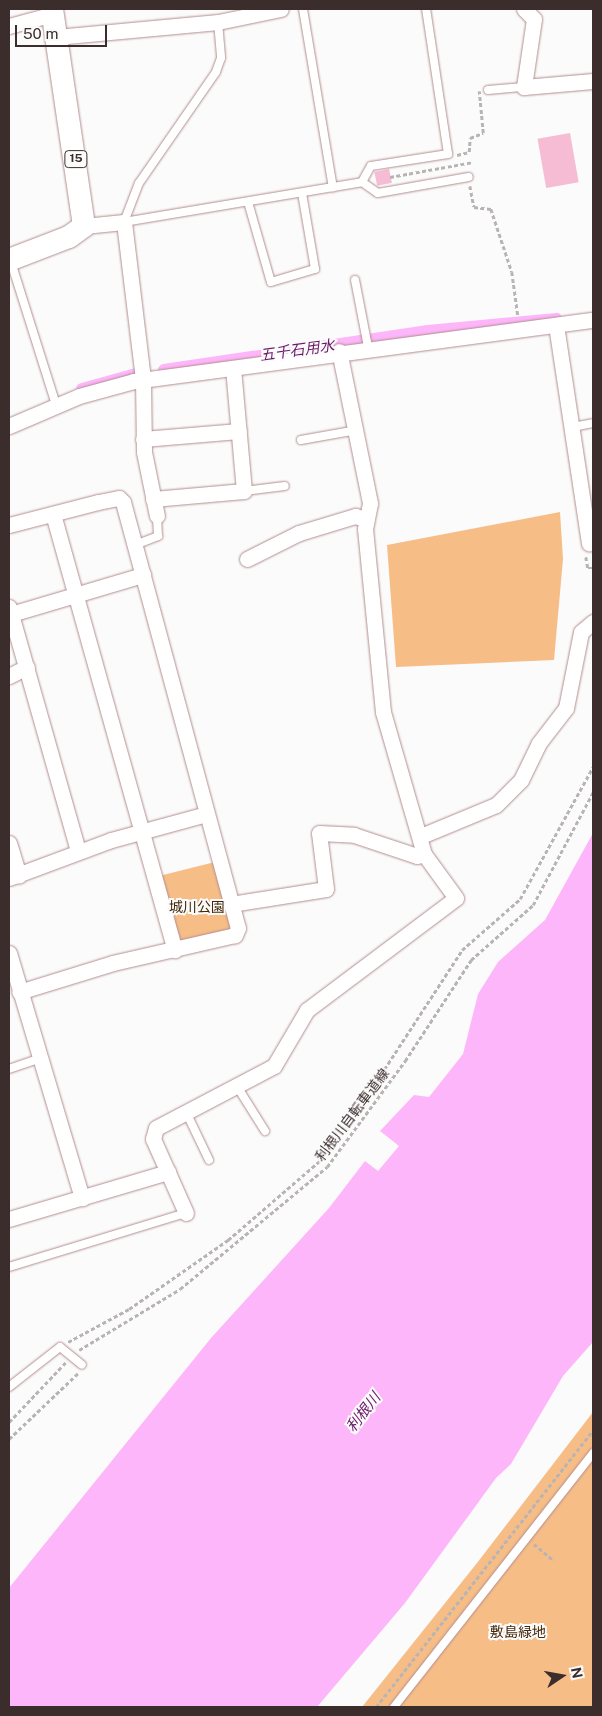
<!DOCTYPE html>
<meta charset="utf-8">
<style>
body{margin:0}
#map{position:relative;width:602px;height:1716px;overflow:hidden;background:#fbfbfb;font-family:"Public Sans","Noto Sans JP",sans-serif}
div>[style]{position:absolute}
.green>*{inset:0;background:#f6bd87}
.water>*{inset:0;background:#fdb6f9}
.canal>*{height:12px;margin:-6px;padding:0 6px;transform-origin:6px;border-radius:6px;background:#fdb6f9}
.building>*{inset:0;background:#f5bcd3;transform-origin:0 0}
.path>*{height:2.5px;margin-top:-1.25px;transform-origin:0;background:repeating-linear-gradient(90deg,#b9b4b4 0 4px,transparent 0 6.5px)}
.roads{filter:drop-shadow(0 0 1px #b28d8e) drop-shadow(0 0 1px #b28d8e)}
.lane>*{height:8px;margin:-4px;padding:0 4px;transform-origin:4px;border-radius:4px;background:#fff}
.street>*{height:15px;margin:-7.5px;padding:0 7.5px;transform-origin:7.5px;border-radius:7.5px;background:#fff}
.primary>*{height:22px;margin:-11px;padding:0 11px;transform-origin:11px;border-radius:11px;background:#fff}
span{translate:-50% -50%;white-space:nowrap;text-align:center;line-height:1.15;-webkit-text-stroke:4px #fbfbfb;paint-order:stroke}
.shield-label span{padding:1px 4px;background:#fbfbfb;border:1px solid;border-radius:4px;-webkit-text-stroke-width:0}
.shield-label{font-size:12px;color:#3c2d2d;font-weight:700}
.park-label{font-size:14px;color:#442809}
.street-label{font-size:14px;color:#3c2d2d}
.water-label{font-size:15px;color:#6b196a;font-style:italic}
.frame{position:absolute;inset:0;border:10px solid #3c2d2d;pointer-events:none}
.north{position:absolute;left:537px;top:1651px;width:50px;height:50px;-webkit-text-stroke:4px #fbfbfb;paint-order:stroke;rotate:78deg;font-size:14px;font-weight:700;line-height:20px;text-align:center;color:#3c2d2d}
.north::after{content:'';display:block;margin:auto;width:18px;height:22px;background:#3c2d2d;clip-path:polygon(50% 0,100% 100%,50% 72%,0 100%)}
.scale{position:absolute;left:15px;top:25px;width:92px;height:22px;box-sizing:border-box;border:2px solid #3c2d2d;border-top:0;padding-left:6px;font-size:15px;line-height:18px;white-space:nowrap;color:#3c2d2d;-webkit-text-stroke:4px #fbfbfb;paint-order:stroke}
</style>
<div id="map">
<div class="green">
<i style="clip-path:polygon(560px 512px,563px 559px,554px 660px,396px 667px,387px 545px)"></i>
<i style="clip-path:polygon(215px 862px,233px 924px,230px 931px,182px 943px,176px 939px,159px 876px)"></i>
<i style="clip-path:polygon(593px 1412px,593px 1707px,362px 1707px,477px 1563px)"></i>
</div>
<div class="water">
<i style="clip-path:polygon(593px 833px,593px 1342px,563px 1376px,511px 1464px,496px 1478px,405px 1603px,317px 1707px,9px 1707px,9px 1588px,211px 1338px,329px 1208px,365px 1161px,378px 1171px,399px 1146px,380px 1131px,414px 1095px,429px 1097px,463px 1054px,478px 994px,498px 962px,545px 920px)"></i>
</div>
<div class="canal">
<i style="left:164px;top:370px;width:267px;rotate:-8.4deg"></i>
<i style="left:428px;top:331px;width:129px;rotate:-5.4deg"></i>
<i style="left:82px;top:389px;width:60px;rotate:-15.4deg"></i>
</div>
<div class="building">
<i style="left:570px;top:133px;width:50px;height:33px;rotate:80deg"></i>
<i style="left:389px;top:169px;width:14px;height:15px;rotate:78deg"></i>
</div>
<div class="path">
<i style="left:457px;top:155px;width:12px;rotate:-14deg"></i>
<i style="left:469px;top:152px;width:14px;rotate:-86deg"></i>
<i style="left:470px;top:138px;width:14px;rotate:-21deg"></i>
<i style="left:483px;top:133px;width:42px;rotate:-95.4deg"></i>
<i style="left:390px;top:177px;width:84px;rotate:-10.2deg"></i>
<i style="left:470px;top:186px;width:21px;rotate:79deg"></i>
<i style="left:474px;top:207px;width:17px;rotate:7deg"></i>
<i style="left:491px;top:209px;width:66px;rotate:71.6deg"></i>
<i style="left:512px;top:272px;width:44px;rotate:82.2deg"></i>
<i style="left:586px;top:557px;width:11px;rotate:80deg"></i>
<i style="left:588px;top:568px;width:5px"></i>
<i style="left:68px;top:1342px;width:69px;rotate:-28.4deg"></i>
<i style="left:129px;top:1309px;width:121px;rotate:-34.9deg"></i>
<i style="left:228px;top:1240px;width:136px;rotate:-40.8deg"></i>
<i style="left:331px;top:1151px;width:240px;rotate:-56.9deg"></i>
<i style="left:462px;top:950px;width:77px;rotate:-41.3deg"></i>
<i style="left:520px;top:899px;width:151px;rotate:-61.1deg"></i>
<i style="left:79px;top:1350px;width:118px;rotate:-31.1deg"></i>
<i style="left:180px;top:1289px;width:191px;rotate:-39.7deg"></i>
<i style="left:327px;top:1167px;width:132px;rotate:-53.7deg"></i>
<i style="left:405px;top:1061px;width:121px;rotate:-56.8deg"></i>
<i style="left:471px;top:960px;width:83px;rotate:-41.6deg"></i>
<i style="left:533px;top:905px;width:128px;rotate:-62deg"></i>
<i style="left:9px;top:1422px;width:83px;rotate:-46.5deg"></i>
<i style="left:9px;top:1439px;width:95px;rotate:-43.7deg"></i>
<i style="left:534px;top:1544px;width:26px;rotate:40deg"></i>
<i style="left:376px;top:1707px;width:352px;rotate:-51.9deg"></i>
</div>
<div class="roads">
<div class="lane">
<i style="left:303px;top:9px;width:181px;rotate:80.5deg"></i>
<i style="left:218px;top:22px;width:36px;rotate:85deg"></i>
<i style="left:221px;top:58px;width:15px;rotate:110deg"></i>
<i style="left:216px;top:72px;width:135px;rotate:124.7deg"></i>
<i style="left:139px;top:183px;width:42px;rotate:111deg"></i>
<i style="left:124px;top:222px;width:241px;rotate:-9.5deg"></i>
<i style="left:488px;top:90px;width:36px;rotate:-5deg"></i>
<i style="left:362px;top:182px;width:18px;rotate:-61deg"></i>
<i style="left:371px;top:166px;width:78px;rotate:-8.9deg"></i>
<i style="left:448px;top:154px;width:147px;rotate:-98.6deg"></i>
<i style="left:362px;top:182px;width:19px;rotate:35deg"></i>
<i style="left:378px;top:193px;width:92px;rotate:-10deg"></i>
<i style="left:248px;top:202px;width:83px;rotate:74deg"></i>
<i style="left:271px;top:282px;width:46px;rotate:-16.5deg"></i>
<i style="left:315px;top:269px;width:77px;rotate:-99.7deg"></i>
<i style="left:11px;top:262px;width:150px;rotate:72.5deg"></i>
<i style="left:355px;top:280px;width:68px;rotate:79deg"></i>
<i style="left:573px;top:427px;width:20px;rotate:-11deg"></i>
<i style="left:301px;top:440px;width:57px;rotate:-10.1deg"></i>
<i style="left:244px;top:491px;width:41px;rotate:-7deg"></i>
<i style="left:135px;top:545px;width:25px;rotate:-21deg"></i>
<i style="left:158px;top:536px;width:20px;rotate:-93deg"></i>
<i style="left:9px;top:1069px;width:31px;rotate:-19deg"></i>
<i style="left:238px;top:1088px;width:51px;rotate:57.9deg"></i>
<i style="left:187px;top:1114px;width:51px;rotate:64.4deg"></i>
<i style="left:9px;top:1267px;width:185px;rotate:-17deg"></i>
<i style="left:9px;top:1387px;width:65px;rotate:-38.1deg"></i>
<i style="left:60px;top:1347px;width:28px;rotate:39deg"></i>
<i style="left:394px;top:1707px;width:323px;rotate:-51.9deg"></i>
</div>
<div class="street">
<i style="left:524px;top:9px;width:14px;rotate:45deg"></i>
<i style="left:534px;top:19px;width:69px;rotate:98.4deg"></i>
<i style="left:524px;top:87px;width:69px;rotate:-5deg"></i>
<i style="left:9px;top:26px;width:46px;rotate:-15.3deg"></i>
<i style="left:56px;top:37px;width:163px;rotate:-5.3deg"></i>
<i style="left:218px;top:22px;width:64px;rotate:-11.7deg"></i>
<i style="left:84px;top:226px;width:40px;rotate:-5.7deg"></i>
<i style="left:124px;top:222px;width:158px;rotate:83.1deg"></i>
<i style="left:143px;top:379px;width:73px;rotate:89.2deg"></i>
<i style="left:144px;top:452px;width:65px;rotate:78.5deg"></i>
<i style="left:556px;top:325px;width:221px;rotate:81.4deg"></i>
<i style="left:9px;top:426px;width:76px;rotate:-23.2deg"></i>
<i style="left:79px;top:396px;width:57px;rotate:-15.3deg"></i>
<i style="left:134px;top:381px;width:463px;rotate:-7.6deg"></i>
<i style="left:143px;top:439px;width:96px;rotate:-4.8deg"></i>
<i style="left:153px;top:499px;width:91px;rotate:-5deg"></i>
<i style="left:244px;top:491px;width:123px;rotate:-95.1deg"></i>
<i style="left:53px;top:514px;width:453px;rotate:74.4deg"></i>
<i style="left:9px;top:525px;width:92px;rotate:-14.5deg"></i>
<i style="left:98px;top:502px;width:21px;rotate:-11deg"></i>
<i style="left:119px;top:498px;width:6px;rotate:45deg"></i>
<i style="left:123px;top:502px;width:441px;rotate:74.9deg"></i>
<i style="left:238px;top:928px;width:8px;rotate:113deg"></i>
<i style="left:235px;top:935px;width:125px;rotate:167.1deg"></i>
<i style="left:113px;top:963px;width:98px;rotate:162.9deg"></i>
<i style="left:247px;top:559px;width:58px;rotate:-26.6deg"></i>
<i style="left:299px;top:533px;width:59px;rotate:-16.9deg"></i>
<i style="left:355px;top:516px;width:10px;rotate:17deg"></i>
<i style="left:9px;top:607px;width:254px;rotate:74.2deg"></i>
<i style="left:11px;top:614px;width:138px;rotate:-16.5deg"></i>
<i style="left:9px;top:676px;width:20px;rotate:-27deg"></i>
<i style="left:421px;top:836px;width:81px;rotate:-22.5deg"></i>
<i style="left:496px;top:805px;width:35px;rotate:-45deg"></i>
<i style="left:521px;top:780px;width:41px;rotate:-64.1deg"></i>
<i style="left:539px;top:743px;width:44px;rotate:-52.4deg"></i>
<i style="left:566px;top:708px;width:77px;rotate:-78.8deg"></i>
<i style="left:581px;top:632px;width:16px;rotate:-40deg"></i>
<i style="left:9px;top:843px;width:34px;rotate:73deg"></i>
<i style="left:9px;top:878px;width:109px;rotate:-20.4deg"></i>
<i style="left:111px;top:840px;width:98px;rotate:-15.3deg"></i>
<i style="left:231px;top:904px;width:96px;rotate:-9deg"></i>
<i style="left:326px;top:889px;width:56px;rotate:-97.1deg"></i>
<i style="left:319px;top:833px;width:35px;rotate:3deg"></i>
<i style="left:354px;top:835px;width:66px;rotate:18.4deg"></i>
<i style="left:417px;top:856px;width:7px;rotate:-16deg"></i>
<i style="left:9px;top:953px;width:256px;rotate:73.4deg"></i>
<i style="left:186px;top:1213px;width:81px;rotate:-114deg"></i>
<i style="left:153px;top:1139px;width:11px;rotate:-75deg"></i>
<i style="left:156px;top:1128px;width:133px;rotate:-27.7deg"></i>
<i style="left:274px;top:1066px;width:65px;rotate:-59.5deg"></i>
<i style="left:307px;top:1010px;width:186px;rotate:-36.9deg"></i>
<i style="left:456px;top:898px;width:54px;rotate:-126deg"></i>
<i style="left:424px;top:854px;width:148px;rotate:-106.1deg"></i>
<i style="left:383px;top:712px;width:184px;rotate:-95.6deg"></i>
<i style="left:365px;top:529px;width:26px;rotate:-79deg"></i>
<i style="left:370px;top:503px;width:155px;rotate:-101.5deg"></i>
<i style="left:9px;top:1219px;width:166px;rotate:-16.5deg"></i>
</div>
<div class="primary">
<i style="left:9px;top:260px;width:64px;rotate:-21deg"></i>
<i style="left:69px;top:237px;width:19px;rotate:-36deg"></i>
<i style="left:84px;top:226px;width:219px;rotate:-98.4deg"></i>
</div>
</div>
<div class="shield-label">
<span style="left:76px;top:159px">15</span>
</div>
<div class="park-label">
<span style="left:197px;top:907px">城川公園</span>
<span style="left:518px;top:1632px">敷島緑地</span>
</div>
<div class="street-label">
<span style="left:352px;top:1115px;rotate:-53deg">利根川自転車道線</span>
</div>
<div class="water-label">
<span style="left:297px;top:350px;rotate:-8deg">五千石用水</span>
<span style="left:363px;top:1412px;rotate:-52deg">利根川</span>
</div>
<div class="frame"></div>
<div class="north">N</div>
<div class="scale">50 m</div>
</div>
